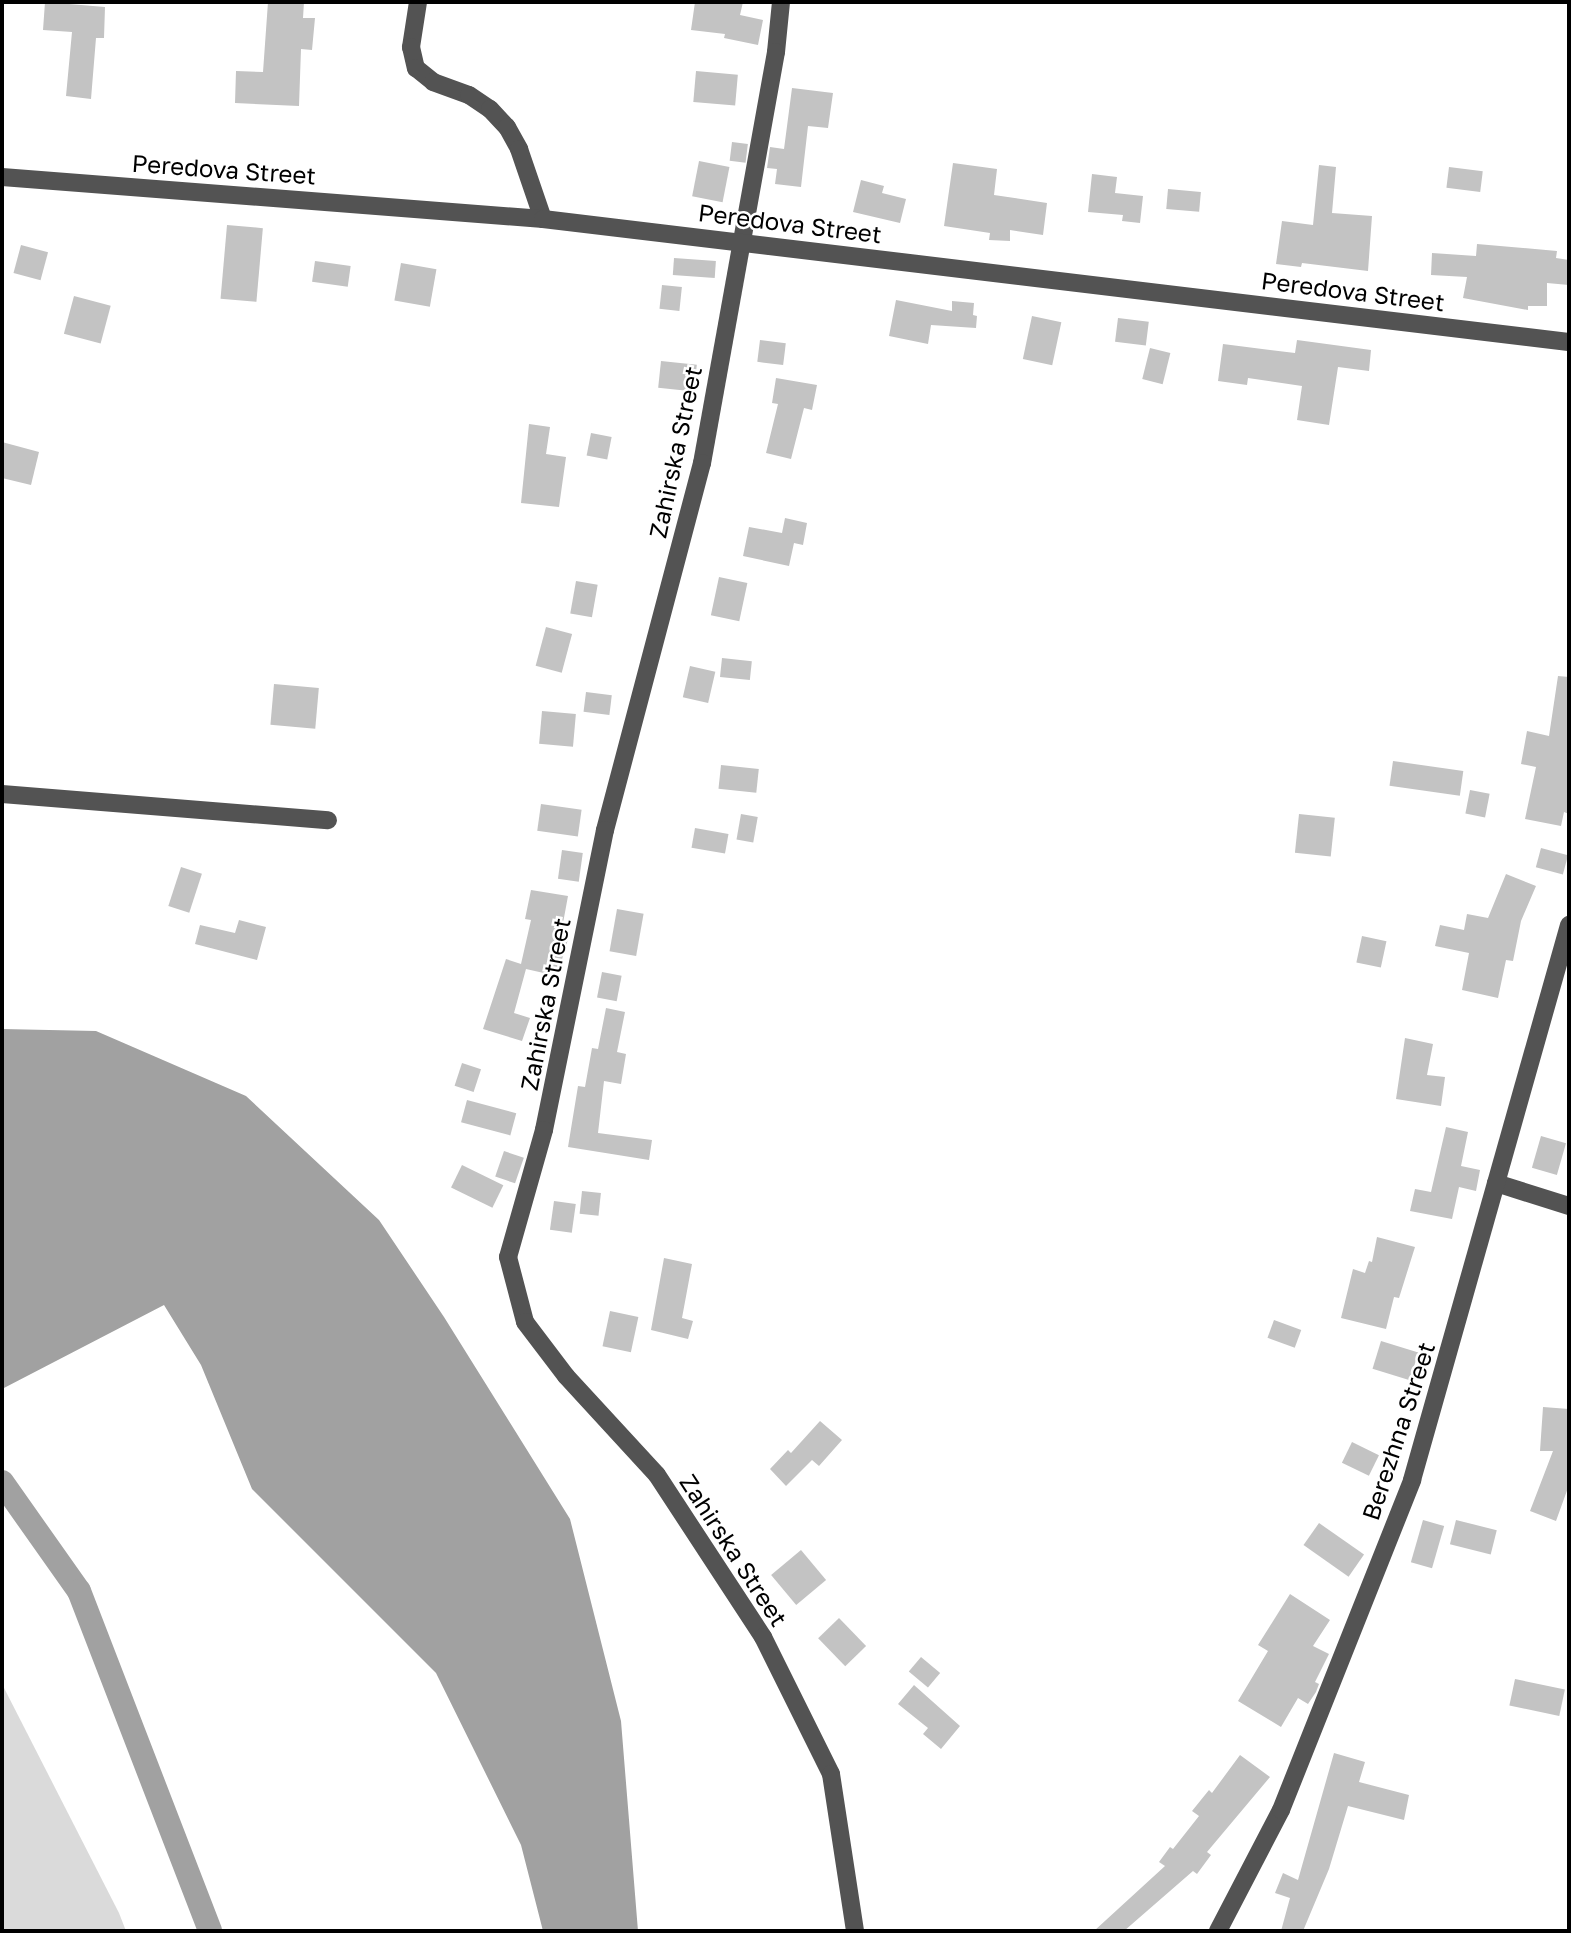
<!DOCTYPE html>
<style>
body{margin:0}
#map{position:relative;width:1571px;height:1933px;overflow:hidden;background:#fff;font-family:"Golos Text",sans-serif}
div>[style]{position:absolute}
.green>*{inset:0;background:#dadada}
.water>*{inset:0;background:#a1a1a1}
.canal>*{height:24px;margin:-12px;padding:0 12px;transform-origin:12px;border-radius:12px;background:#a1a1a1}
.building>*{inset:0;background:#c3c3c3;transform-origin:0 0}
.minor>*{height:18px;margin:-9px;padding:0 9px;transform-origin:9px;border-radius:9px;background:#535353}
span{translate:-50% -50%;white-space:nowrap;text-align:center;line-height:1.15;-webkit-text-stroke:5px #fff;paint-order:stroke}
.street-label{font-size:24px;color:#000}
.frame{position:absolute;inset:0;border:4px solid #000;pointer-events:none}
</style>
<div id="map">
<div class="green">
<i style="clip-path:polygon(2px 1684px,119px 1913px,126px 1931px,2px 1931px)"></i>
</div>
<div class="water">
<i style="clip-path:polygon(2px 1029px,96px 1031px,246px 1096px,379px 1220px,444px 1317px,570px 1519px,621px 1721px,638px 1931px,543px 1931px,521px 1845px,436px 1673px,252px 1489px,201px 1365px,164px 1305px,2px 1389px)"></i>
</div>
<div class="canal">
<i style="left:2px;top:1482px;width:133px;rotate:54.8deg"></i>
<i style="left:79px;top:1591px;width:364px;rotate:68.9deg"></i>
</div>
<div class="building">
<i style="clip-path:polygon(45px 2px,105px 7px,104px 38px,96px 38px,91px 99px,66px 96px,72px 32px,43px 30px)"></i>
<i style="clip-path:polygon(268px 2px,304px 2px,303px 18px,315px 18px,312px 50px,301px 49px,299px 106px,235px 103px,236px 71px,263px 72px)"></i>
<i style="clip-path:polygon(695px 2px,743px 2px,740px 15px,763px 20px,758px 45px,724px 38px,725px 34px,691px 30px)"></i>
<i style="left:696px;top:71px;width:42px;height:31px;rotate:5deg"></i>
<i style="clip-path:polygon(792px 88px,833px 93px,828px 128px,808px 126px,801px 187px,775px 184px,777px 169px,767px 168px,770px 147px,784px 149px)"></i>
<i style="left:732px;top:142px;width:16px;height:19px;rotate:7deg"></i>
<i style="left:699px;top:161px;width:31px;height:36px;rotate:11deg"></i>
<i style="clip-path:polygon(953px 163px,997px 169px,994px 195px,1047px 203px,1043px 235px,1010px 230px,1010px 241px,989px 240px,990px 233px,944px 226px)"></i>
<i style="clip-path:polygon(1319px 165px,1336px 167px,1332px 213px,1372px 216px,1368px 271px,1302px 263px,1301px 267px,1276px 264px,1282px 221px,1313px 225px)"></i>
<i style="left:1449px;top:167px;width:34px;height:21px;rotate:7deg"></i>
<i style="clip-path:polygon(1092px 174px,1117px 177px,1115px 193px,1143px 196px,1140px 223px,1122px 221px,1123px 215px,1088px 212px)"></i>
<i style="clip-path:polygon(861px 180px,884px 186px,882px 193px,906px 199px,900px 223px,853px 212px)"></i>
<i style="left:1168px;top:189px;width:33px;height:20px;rotate:5deg"></i>
<i style="left:227px;top:225px;width:36px;height:74px;rotate:5deg"></i>
<i style="clip-path:polygon(1477px 244px,1557px 251px,1556px 258px,1569px 260px,1569px 285px,1547px 283px,1547px 306px,1528px 306px,1528px 310px,1463px 298px,1467px 277px,1431px 275px,1432px 253px,1476px 256px)"></i>
<i style="left:21px;top:245px;width:28px;height:29px;rotate:15deg"></i>
<i style="left:674px;top:258px;width:42px;height:17px;rotate:4deg"></i>
<i style="left:315px;top:261px;width:36px;height:21px;rotate:8deg"></i>
<i style="left:401px;top:263px;width:36px;height:38px;rotate:10deg"></i>
<i style="left:662px;top:285px;width:20px;height:24px;rotate:6deg"></i>
<i style="left:74px;top:296px;width:38px;height:39px;rotate:15deg"></i>
<i style="clip-path:polygon(896px 300px,952px 311px,952px 301px,974px 303px,973px 315px,977px 316px,976px 328px,931px 325px,928px 344px,889px 336px)"></i>
<i style="left:1032px;top:316px;width:30px;height:44px;rotate:12deg"></i>
<i style="left:1118px;top:318px;width:31px;height:24px;rotate:7deg"></i>
<i style="left:760px;top:340px;width:26px;height:22px;rotate:7deg"></i>
<i style="clip-path:polygon(1297px 340px,1371px 350px,1369px 371px,1338px 367px,1329px 425px,1297px 420px,1302px 386px,1248px 378px,1247px 385px,1218px 381px,1223px 344px,1295px 353px)"></i>
<i style="left:1150px;top:348px;width:21px;height:32px;rotate:14deg"></i>
<i style="left:661px;top:361px;width:36px;height:27px;rotate:6deg"></i>
<i style="clip-path:polygon(776px 378px,817px 385px,812px 410px,804px 408px,791px 459px,766px 453px,778px 404px,772px 403px)"></i>
<i style="clip-path:polygon(529px 424px,550px 427px,546px 454px,566px 457px,559px 507px,521px 503px)"></i>
<i style="left:591px;top:433px;width:21px;height:23px;rotate:11deg"></i>
<i style="clip-path:polygon(2px 442px,39px 452px,31px 485px,2px 478px)"></i>
<i style="clip-path:polygon(785px 518px,807px 523px,803px 545px,794px 543px,789px 566px,743px 556px,749px 527px,782px 533px)"></i>
<i style="left:719px;top:577px;width:29px;height:39px;rotate:12deg"></i>
<i style="left:576px;top:581px;width:22px;height:33px;rotate:10deg"></i>
<i style="left:546px;top:627px;width:27px;height:40px;rotate:15deg"></i>
<i style="left:722px;top:658px;width:30px;height:19px;rotate:6deg"></i>
<i style="left:690px;top:666px;width:26px;height:32px;rotate:13deg"></i>
<i style="clip-path:polygon(1558px 676px,1569px 677px,1569px 814px,1564px 812px,1561px 826px,1525px 819px,1536px 767px,1521px 764px,1527px 731px,1549px 736px)"></i>
<i style="left:274px;top:684px;width:45px;height:41px;rotate:5deg"></i>
<i style="left:586px;top:692px;width:26px;height:20px;rotate:7deg"></i>
<i style="left:542px;top:711px;width:34px;height:33px;rotate:5deg"></i>
<i style="left:1393px;top:761px;width:71px;height:25px;rotate:8deg"></i>
<i style="left:721px;top:765px;width:38px;height:24px;rotate:6deg"></i>
<i style="left:1470px;top:790px;width:20px;height:24px;rotate:11deg"></i>
<i style="left:541px;top:804px;width:41px;height:27px;rotate:8deg"></i>
<i style="left:741px;top:814px;width:17px;height:26px;rotate:10deg"></i>
<i style="left:1299px;top:814px;width:36px;height:39px;rotate:6deg"></i>
<i style="left:695px;top:828px;width:34px;height:20px;rotate:10deg"></i>
<i style="left:1541px;top:848px;width:28px;height:20px;rotate:15deg"></i>
<i style="left:562px;top:850px;width:21px;height:29px;rotate:8deg"></i>
<i style="left:181px;top:867px;width:22px;height:41px;rotate:18deg"></i>
<i style="clip-path:polygon(1506px 874px,1536px 886px,1521px 921px,1513px 961px,1506px 960px,1498px 998px,1462px 990px,1469px 953px,1435px 946px,1440px 925px,1464px 930px,1467px 914px,1488px 918px)"></i>
<i style="clip-path:polygon(531px 890px,568px 896px,561px 934px,569px 936px,557px 976px,526px 969px,514px 1013px,530px 1018px,522px 1041px,483px 1029px,506px 959px,521px 964px,531px 920px,525px 919px)"></i>
<i style="left:617px;top:909px;width:27px;height:43px;rotate:10deg"></i>
<i style="clip-path:polygon(239px 920px,266px 927px,257px 960px,195px 944px,200px 925px,235px 933px)"></i>
<i style="left:1362px;top:936px;width:25px;height:27px;rotate:12deg"></i>
<i style="left:602px;top:972px;width:20px;height:26px;rotate:11deg"></i>
<i style="clip-path:polygon(606px 1008px,625px 1012px,617px 1052px,626px 1054px,621px 1084px,604px 1081px,598px 1133px,652px 1140px,649px 1160px,568px 1147px,578px 1086px,585px 1087px,592px 1048px,598px 1049px)"></i>
<i style="clip-path:polygon(1405px 1038px,1433px 1044px,1427px 1075px,1445px 1077px,1441px 1106px,1396px 1099px)"></i>
<i style="left:462px;top:1063px;width:20px;height:24px;rotate:18deg"></i>
<i style="left:467px;top:1100px;width:51px;height:23px;rotate:15deg"></i>
<i style="clip-path:polygon(1446px 1127px,1468px 1132px,1461px 1166px,1480px 1170px,1476px 1191px,1459px 1187px,1452px 1219px,1410px 1211px,1415px 1189px,1431px 1192px)"></i>
<i style="left:1541px;top:1136px;width:26px;height:33px;rotate:16deg"></i>
<i style="left:504px;top:1151px;width:21px;height:27px;rotate:19deg"></i>
<i style="left:462px;top:1165px;width:46px;height:25px;rotate:26deg"></i>
<i style="left:582px;top:1191px;width:19px;height:23px;rotate:6deg"></i>
<i style="left:554px;top:1201px;width:22px;height:29px;rotate:8deg"></i>
<i style="clip-path:polygon(1377px 1237px,1415px 1247px,1399px 1298px,1394px 1297px,1386px 1329px,1341px 1318px,1353px 1269px,1365px 1273px,1369px 1261px,1372px 1262px)"></i>
<i style="clip-path:polygon(664px 1258px,692px 1264px,682px 1318px,693px 1321px,688px 1339px,651px 1330px)"></i>
<i style="left:610px;top:1311px;width:29px;height:36px;rotate:12deg"></i>
<i style="left:1274px;top:1320px;width:29px;height:19px;rotate:20deg"></i>
<i style="left:1381px;top:1341px;width:39px;height:29px;rotate:17deg"></i>
<i style="clip-path:polygon(1543px 1407px,1569px 1409px,1569px 1485px,1556px 1521px,1530px 1511px,1553px 1451px,1540px 1451px)"></i>
<i style="clip-path:polygon(820px 1421px,842px 1440px,819px 1466px,812px 1460px,786px 1486px,770px 1469px,788px 1450px,791px 1453px)"></i>
<i style="left:1352px;top:1442px;width:30px;height:23px;rotate:26deg"></i>
<i style="left:1423px;top:1520px;width:22px;height:44px;rotate:16deg"></i>
<i style="left:1456px;top:1520px;width:42px;height:25px;rotate:14deg"></i>
<i style="left:1319px;top:1523px;width:55px;height:27px;rotate:35deg"></i>
<i style="left:801px;top:1550px;width:39px;height:39px;rotate:50deg"></i>
<i style="clip-path:polygon(1290px 1594px,1330px 1620px,1313px 1646px,1329px 1654px,1315px 1682px,1319px 1684px,1316px 1692px,1308px 1704px,1298px 1698px,1281px 1727px,1238px 1701px,1268px 1651px,1258px 1645px)"></i>
<i style="left:839px;top:1618px;width:39px;height:29px;rotate:46deg"></i>
<i style="left:921px;top:1657px;width:25px;height:19px;rotate:40deg"></i>
<i style="left:1515px;top:1679px;width:51px;height:27px;rotate:12deg"></i>
<i style="clip-path:polygon(914px 1685px,960px 1726px,941px 1749px,923px 1734px,928px 1728px,898px 1704px)"></i>
<i style="clip-path:polygon(1334px 1753px,1365px 1762px,1359px 1782px,1409px 1795px,1404px 1820px,1348px 1806px,1329px 1869px,1303px 1931px,1281px 1931px,1290px 1898px,1275px 1893px,1283px 1873px,1298px 1880px)"></i>
<i style="clip-path:polygon(1240px 1755px,1270px 1777px,1207px 1852px,1211px 1855px,1197px 1874px,1193px 1871px,1124px 1931px,1094px 1931px,1165px 1866px,1159px 1862px,1170px 1847px,1173px 1849px,1199px 1816px,1192px 1811px,1209px 1790px,1212px 1793px)"></i>
</div>
<div class="minor">
<i style="left:418px;top:2px;width:46px;rotate:98.8deg"></i>
<i style="left:411px;top:47px;width:22px;rotate:77deg"></i>
<i style="left:416px;top:68px;width:22px;rotate:39deg"></i>
<i style="left:433px;top:82px;width:38px;rotate:20deg"></i>
<i style="left:469px;top:95px;width:25px;rotate:34deg"></i>
<i style="left:490px;top:109px;width:25px;rotate:47deg"></i>
<i style="left:507px;top:127px;width:25px;rotate:61deg"></i>
<i style="left:519px;top:149px;width:74px;rotate:71.1deg"></i>
<i style="left:781px;top:2px;width:50px;rotate:95.7deg"></i>
<i style="left:776px;top:52px;width:418px;rotate:100.2deg"></i>
<i style="left:702px;top:463px;width:380px;rotate:104.8deg"></i>
<i style="left:605px;top:830px;width:306px;rotate:101.5deg"></i>
<i style="left:544px;top:1130px;width:132px;rotate:105.8deg"></i>
<i style="left:508px;top:1257px;width:67px;rotate:75.3deg"></i>
<i style="left:525px;top:1322px;width:68px;rotate:52.8deg"></i>
<i style="left:566px;top:1376px;width:134px;rotate:47.4deg"></i>
<i style="left:657px;top:1475px;width:194px;rotate:56.8deg"></i>
<i style="left:763px;top:1637px;width:153px;rotate:63.6deg"></i>
<i style="left:831px;top:1774px;width:159px;rotate:81.3deg"></i>
<i style="left:2px;top:177px;width:543px;rotate:4.44deg"></i>
<i style="left:543px;top:219px;width:1033px;rotate:6.84deg"></i>
<i style="left:2px;top:794px;width:327px;rotate:4.6deg"></i>
<i style="left:1496px;top:1183px;width:77px;rotate:17.5deg"></i>
<i style="left:1218px;top:1931px;width:136px;rotate:-62.5deg"></i>
<i style="left:1281px;top:1810px;width:355px;rotate:-68.3deg"></i>
<i style="left:1412px;top:1480px;width:577px;rotate:-74.2deg"></i>
</div>
<div class="street-label">
<span style="left:224px;top:169px;rotate:4deg">Peredova Street</span>
<span style="left:790px;top:223px;rotate:7deg">Peredova Street</span>
<span style="left:1353px;top:291px;rotate:7deg">Peredova Street</span>
<span style="left:675px;top:452px;rotate:-78deg">Zahirska Street</span>
<span style="left:545px;top:1004px;rotate:-79deg">Zahirska Street</span>
<span style="left:1398px;top:1431px;rotate:-72deg">Berezhna Street</span>
<span style="left:734px;top:1550px;rotate:57deg">Zahirska Street</span>
</div>
<div class="frame"></div>
</div>
